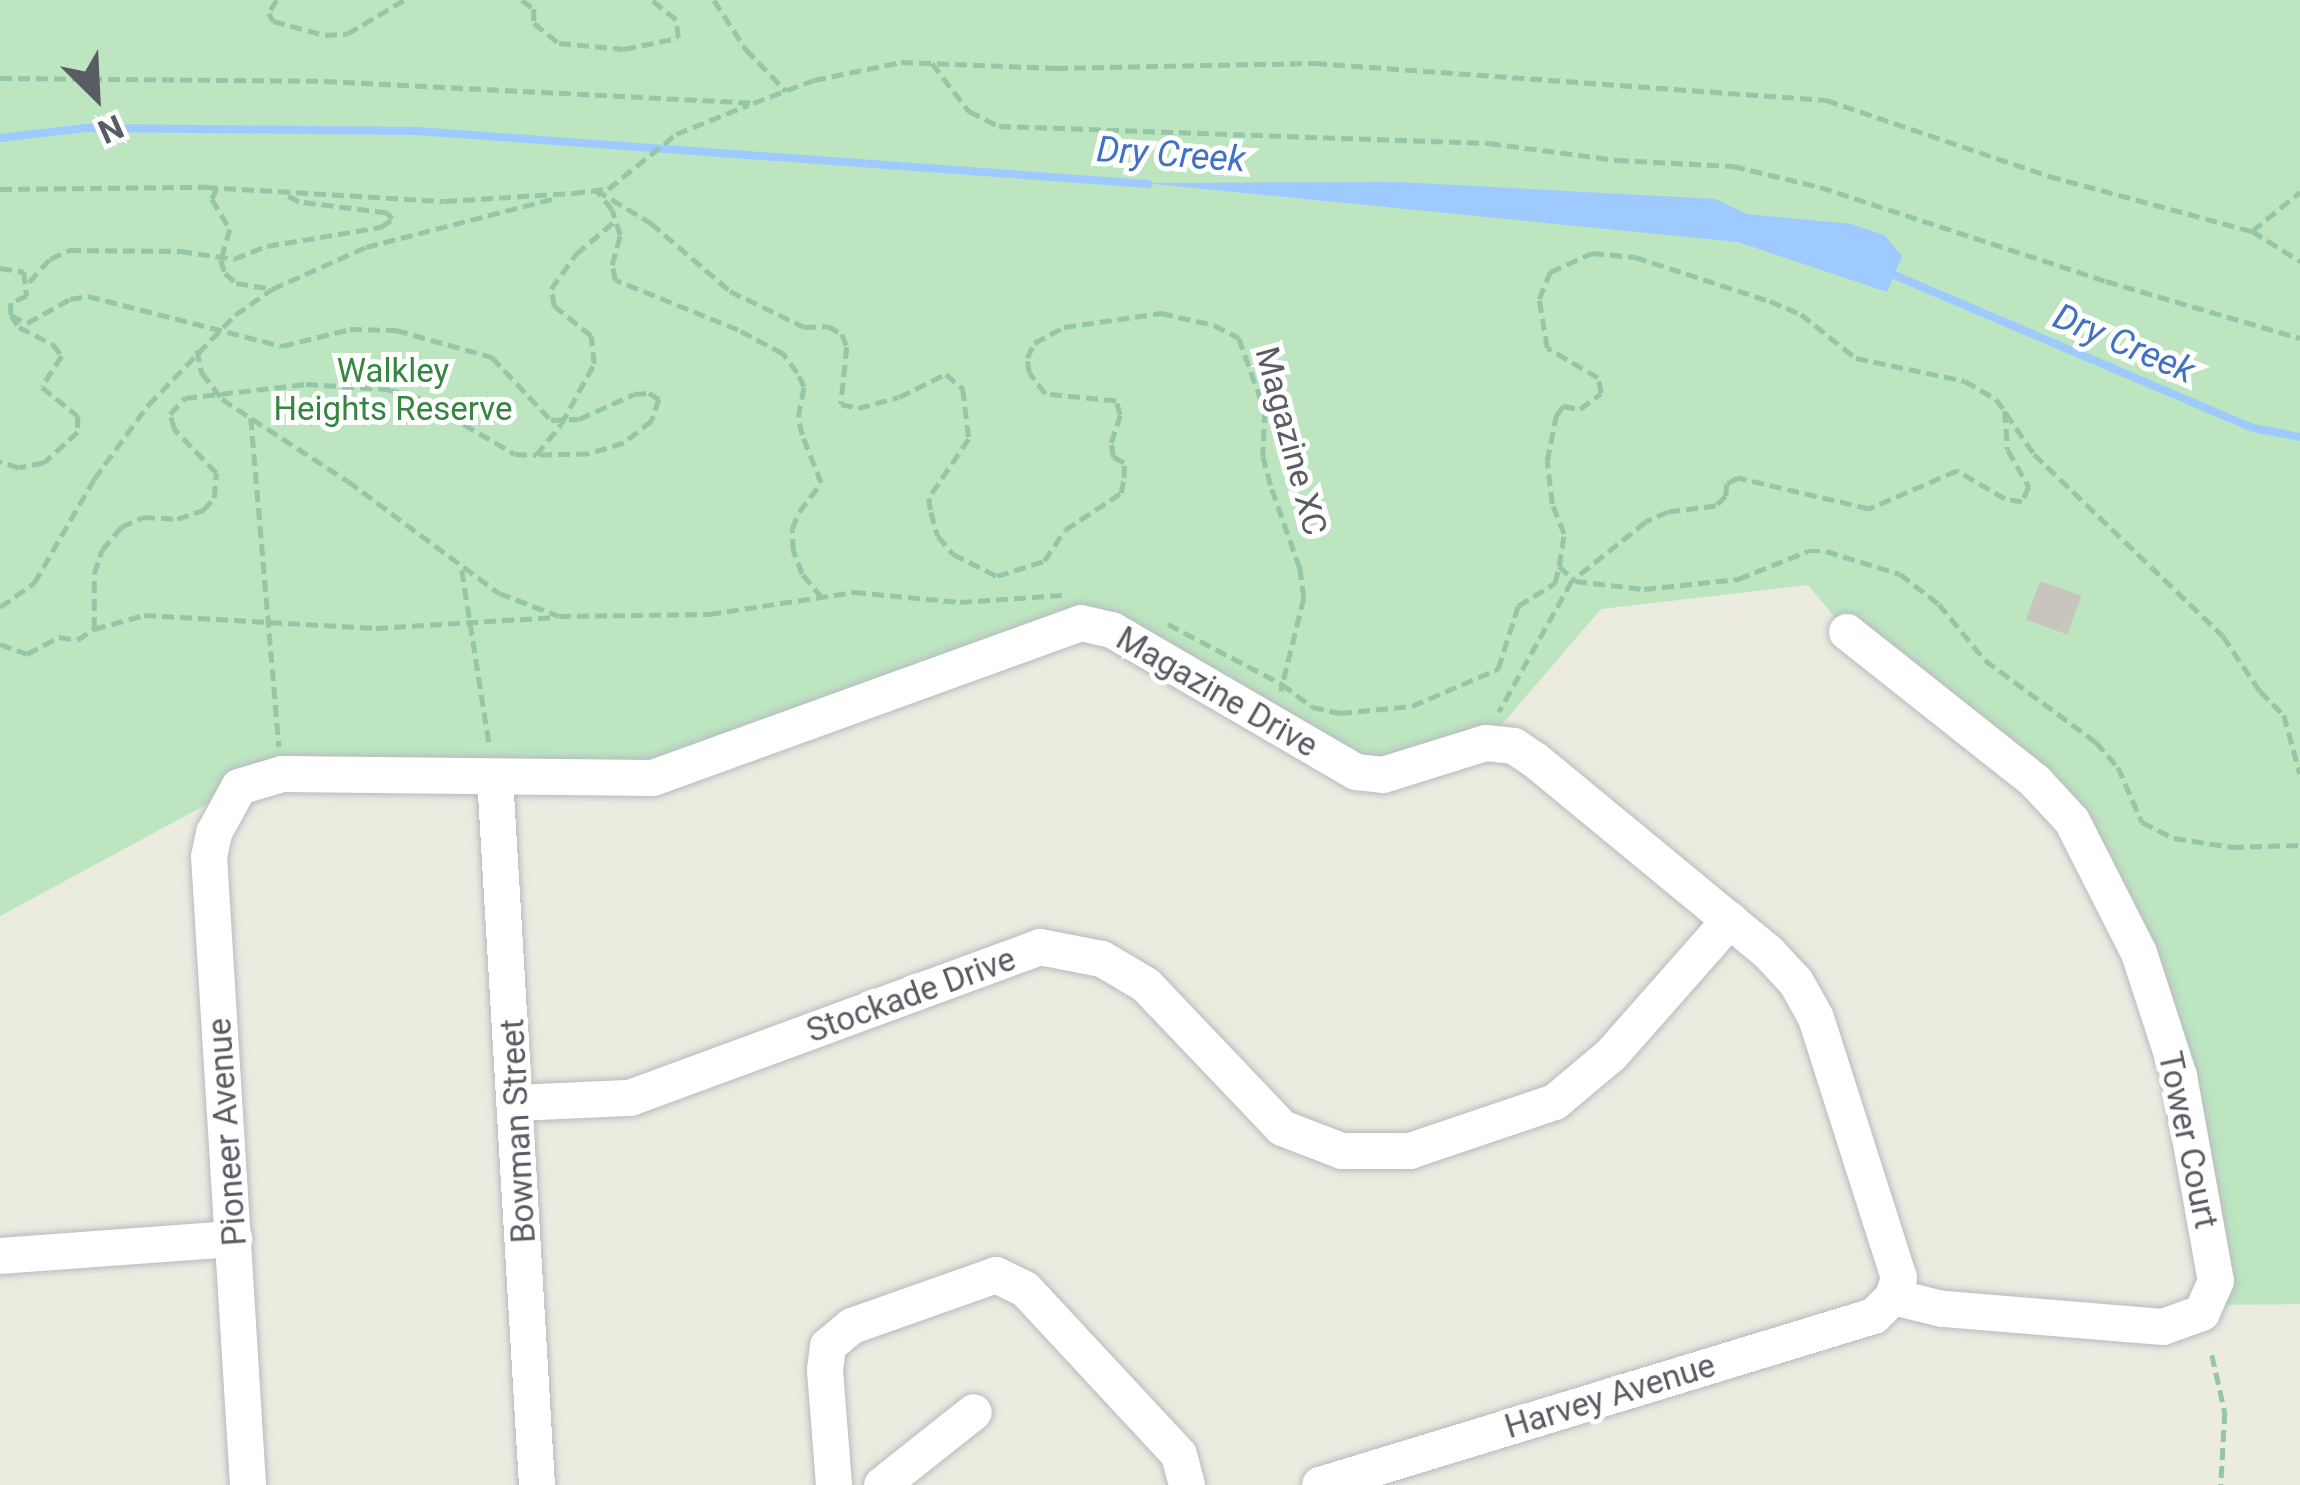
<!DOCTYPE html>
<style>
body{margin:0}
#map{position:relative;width:2300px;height:1485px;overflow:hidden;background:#ecebe0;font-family:Roboto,sans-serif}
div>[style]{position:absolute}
.green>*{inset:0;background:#bce5c0}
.water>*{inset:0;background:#9ecaff}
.stream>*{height:8px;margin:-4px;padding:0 4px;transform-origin:4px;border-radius:4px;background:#9ecaff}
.building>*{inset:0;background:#c7c5be;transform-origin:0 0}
.path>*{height:4.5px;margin-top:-2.25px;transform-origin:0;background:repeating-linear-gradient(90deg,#95c6a8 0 12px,transparent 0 18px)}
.roads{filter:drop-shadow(0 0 3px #b8bac0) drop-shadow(0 0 3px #b8bac0)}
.minor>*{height:36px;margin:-18px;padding:0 18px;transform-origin:18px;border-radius:18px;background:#fff}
span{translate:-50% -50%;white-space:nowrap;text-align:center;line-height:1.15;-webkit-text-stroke:10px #fff;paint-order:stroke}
.park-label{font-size:33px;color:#348641}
.street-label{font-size:33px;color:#595c62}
.water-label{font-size:36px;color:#4071c3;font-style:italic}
.north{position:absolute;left:36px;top:36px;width:120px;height:120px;-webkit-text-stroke:9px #fff;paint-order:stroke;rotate:156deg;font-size:33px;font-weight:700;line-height:48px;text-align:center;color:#595c62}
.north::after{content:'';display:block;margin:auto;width:42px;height:54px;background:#595c62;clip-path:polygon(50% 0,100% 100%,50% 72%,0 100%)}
</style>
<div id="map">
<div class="green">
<i style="clip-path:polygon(0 0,2300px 0,2300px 1304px,2206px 1305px,2149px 983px,2035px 781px,1847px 632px,1808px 585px,1601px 609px,1486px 743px,1368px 775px,1093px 624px,653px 778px,250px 781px,0 916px)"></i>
</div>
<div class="water">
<i style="clip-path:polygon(1398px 182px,1715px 199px,1747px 214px,1851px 224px,1884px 235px,1902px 256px,1887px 292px,1738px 242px,1143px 183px)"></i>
</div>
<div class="stream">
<i style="left:0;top:138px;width:86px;rotate:-6.7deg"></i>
<i style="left:85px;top:128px;width:332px;rotate:0.5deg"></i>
<i style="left:417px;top:131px;width:733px;rotate:4.15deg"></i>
<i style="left:1887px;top:272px;width:398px;rotate:23.1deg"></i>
<i style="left:2253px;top:428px;width:48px;rotate:10.8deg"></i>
</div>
<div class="building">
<i style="left:2040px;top:581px;width:44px;height:41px;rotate:20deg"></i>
</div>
<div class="path">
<i style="left:277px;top:0;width:15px;rotate:122deg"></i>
<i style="left:269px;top:13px;width:9px;rotate:63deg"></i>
<i style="left:273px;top:21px;width:54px;rotate:15.1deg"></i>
<i style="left:325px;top:35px;width:22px;rotate:-3deg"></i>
<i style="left:347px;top:34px;width:66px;rotate:-30.8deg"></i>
<i style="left:522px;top:0;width:15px;rotate:37deg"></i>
<i style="left:534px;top:9px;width:14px;rotate:90deg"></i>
<i style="left:534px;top:23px;width:32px;rotate:39deg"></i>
<i style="left:559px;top:43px;width:65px;rotate:5.3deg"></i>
<i style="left:624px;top:49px;width:55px;rotate:-11.5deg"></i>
<i style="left:678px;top:38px;width:18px;rotate:-96deg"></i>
<i style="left:676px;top:20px;width:32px;rotate:-141deg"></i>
<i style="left:714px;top:0;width:59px;rotate:56.9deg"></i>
<i style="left:746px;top:49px;width:58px;rotate:46.4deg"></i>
<i style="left:932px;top:63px;width:61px;rotate:52.4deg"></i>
<i style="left:969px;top:111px;width:34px;rotate:27deg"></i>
<i style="left:999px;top:126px;width:490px;rotate:2deg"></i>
<i style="left:1489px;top:143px;width:129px;rotate:7.6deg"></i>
<i style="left:1617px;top:160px;width:116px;rotate:3deg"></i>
<i style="left:1733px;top:166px;width:89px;rotate:13.6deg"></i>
<i style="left:1820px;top:187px;width:301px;rotate:18.2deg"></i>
<i style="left:2106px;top:281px;width:202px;rotate:16.4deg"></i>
<i style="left:0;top:78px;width:325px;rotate:0.5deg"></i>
<i style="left:325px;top:81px;width:429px;rotate:2.9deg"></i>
<i style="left:753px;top:103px;width:65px;rotate:-20.7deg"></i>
<i style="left:814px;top:80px;width:89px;rotate:-11.7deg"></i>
<i style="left:901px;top:62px;width:155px;rotate:2.2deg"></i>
<i style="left:1056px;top:68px;width:259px;rotate:-1.1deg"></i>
<i style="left:1315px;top:63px;width:512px;rotate:4.14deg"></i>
<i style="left:1826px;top:100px;width:236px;rotate:18.8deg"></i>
<i style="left:2049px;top:176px;width:210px;rotate:15.2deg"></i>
<i style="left:2252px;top:231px;width:57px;rotate:32deg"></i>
<i style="left:217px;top:188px;width:12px;rotate:114deg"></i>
<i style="left:212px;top:199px;width:35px;rotate:59deg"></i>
<i style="left:230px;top:229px;width:32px;rotate:106deg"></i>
<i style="left:221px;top:260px;width:14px;rotate:73deg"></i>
<i style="left:225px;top:273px;width:15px;rotate:42deg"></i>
<i style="left:236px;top:283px;width:36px;rotate:9deg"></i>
<i style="left:0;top:189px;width:206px;rotate:-0.6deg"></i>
<i style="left:206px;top:187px;width:239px;rotate:3.4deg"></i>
<i style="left:445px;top:201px;width:128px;rotate:-3.6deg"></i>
<i style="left:573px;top:193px;width:35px;rotate:-7deg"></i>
<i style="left:608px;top:189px;width:87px;rotate:-39deg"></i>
<i style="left:676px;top:134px;width:78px;rotate:-21.9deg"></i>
<i style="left:2252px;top:231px;width:62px;rotate:-39.1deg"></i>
<i style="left:0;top:268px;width:24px;rotate:9deg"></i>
<i style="left:24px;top:272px;width:24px;rotate:83deg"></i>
<i style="left:27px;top:296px;width:17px;rotate:156deg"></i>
<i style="left:11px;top:303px;width:12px;rotate:90deg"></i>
<i style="left:11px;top:315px;width:14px;rotate:56deg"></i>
<i style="left:19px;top:327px;width:38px;rotate:27deg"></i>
<i style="left:53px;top:344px;width:15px;rotate:53deg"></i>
<i style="left:62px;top:356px;width:37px;rotate:123deg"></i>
<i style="left:42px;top:387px;width:46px;rotate:38.9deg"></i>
<i style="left:78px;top:416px;width:16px;rotate:90deg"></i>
<i style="left:78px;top:432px;width:46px;rotate:137.6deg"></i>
<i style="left:44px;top:463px;width:25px;rotate:169deg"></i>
<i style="left:19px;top:468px;width:20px;rotate:-162deg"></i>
<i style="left:29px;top:282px;width:31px;rotate:-48deg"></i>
<i style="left:50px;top:259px;width:21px;rotate:-25deg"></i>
<i style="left:69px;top:250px;width:111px;rotate:0.5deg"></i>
<i style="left:180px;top:251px;width:55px;rotate:8.4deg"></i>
<i style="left:234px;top:259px;width:35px;rotate:-22deg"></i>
<i style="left:267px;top:246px;width:116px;rotate:-9.5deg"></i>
<i style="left:381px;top:227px;width:14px;rotate:-36deg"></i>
<i style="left:392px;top:219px;width:8px;rotate:-130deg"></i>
<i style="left:387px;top:213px;width:89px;rotate:-172.9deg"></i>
<i style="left:299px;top:202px;width:17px;rotate:-152deg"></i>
<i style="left:11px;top:315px;width:18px;rotate:27deg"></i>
<i style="left:27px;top:323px;width:49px;rotate:-29.2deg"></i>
<i style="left:70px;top:299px;width:18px;rotate:-9deg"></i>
<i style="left:88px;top:296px;width:200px;rotate:14.5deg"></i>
<i style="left:282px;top:346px;width:70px;rotate:-14deg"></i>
<i style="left:350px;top:329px;width:46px;rotate:1.2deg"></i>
<i style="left:396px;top:330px;width:100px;rotate:15.7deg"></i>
<i style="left:492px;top:357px;width:86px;rotate:46.9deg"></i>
<i style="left:551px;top:420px;width:28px;rotate:-2deg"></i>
<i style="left:579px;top:419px;width:60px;rotate:-24.4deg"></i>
<i style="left:634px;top:394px;width:15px;rotate:-4deg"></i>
<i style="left:649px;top:393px;width:12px;rotate:31deg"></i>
<i style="left:659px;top:399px;width:23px;rotate:108deg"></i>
<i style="left:652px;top:421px;width:36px;rotate:142deg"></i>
<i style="left:624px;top:443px;width:38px;rotate:163deg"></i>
<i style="left:588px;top:454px;width:52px;rotate:178.9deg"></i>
<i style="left:197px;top:350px;width:24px;rotate:78deg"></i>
<i style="left:202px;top:373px;width:33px;rotate:52deg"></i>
<i style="left:222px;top:399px;width:150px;rotate:33.1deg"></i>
<i style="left:348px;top:481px;width:188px;rotate:36.6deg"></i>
<i style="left:499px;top:593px;width:64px;rotate:21deg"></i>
<i style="left:559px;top:616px;width:150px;rotate:-0.8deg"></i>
<i style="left:709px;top:614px;width:147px;rotate:-8.6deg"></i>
<i style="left:854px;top:592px;width:106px;rotate:5.4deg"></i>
<i style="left:960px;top:602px;width:102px;rotate:-3.9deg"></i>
<i style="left:2006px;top:413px;width:50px;rotate:55.7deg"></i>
<i style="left:2034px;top:454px;width:262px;rotate:43.9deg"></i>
<i style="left:2223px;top:636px;width:66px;rotate:56.1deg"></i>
<i style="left:2260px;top:691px;width:34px;rotate:45deg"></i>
<i style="left:2284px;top:715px;width:61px;rotate:74.8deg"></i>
<i style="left:251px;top:418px;width:330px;rotate:85.1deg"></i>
<i style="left:1559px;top:566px;width:22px;rotate:43deg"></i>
<i style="left:1575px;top:581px;width:69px;rotate:6.6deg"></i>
<i style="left:1644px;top:589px;width:95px;rotate:-6.1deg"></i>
<i style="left:1738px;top:579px;width:75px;rotate:-21.8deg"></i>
<i style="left:1808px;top:551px;width:18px"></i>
<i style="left:1826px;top:551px;width:77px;rotate:17.3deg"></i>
<i style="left:1900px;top:574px;width:49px;rotate:37.6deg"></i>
<i style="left:1939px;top:604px;width:72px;rotate:50.6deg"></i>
<i style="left:1985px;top:660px;width:138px;rotate:36.5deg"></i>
<i style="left:2096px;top:742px;width:33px;rotate:49deg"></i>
<i style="left:2118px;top:767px;width:60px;rotate:66.4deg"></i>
<i style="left:2142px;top:822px;width:36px;rotate:27deg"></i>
<i style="left:2174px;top:838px;width:59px;rotate:8.8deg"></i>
<i style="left:2232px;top:847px;width:68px;rotate:-1.7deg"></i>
<i style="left:462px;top:570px;width:180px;rotate:81.1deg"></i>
<i style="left:822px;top:598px;width:31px;rotate:-130deg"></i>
<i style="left:802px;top:574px;width:25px;rotate:-111deg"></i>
<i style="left:793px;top:551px;width:22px;rotate:-93deg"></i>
<i style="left:792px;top:529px;width:18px;rotate:-68deg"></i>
<i style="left:799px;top:512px;width:36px;rotate:-53deg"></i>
<i style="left:821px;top:483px;width:52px;rotate:-111.6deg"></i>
<i style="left:802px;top:435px;width:18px;rotate:-103deg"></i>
<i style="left:798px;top:417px;width:31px;rotate:-79deg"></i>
<i style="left:804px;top:387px;width:16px;rotate:-117deg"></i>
<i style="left:797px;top:373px;width:24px;rotate:-126deg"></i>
<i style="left:783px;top:354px;width:51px;rotate:-151.9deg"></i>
<i style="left:738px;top:330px;width:133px;rotate:-157.9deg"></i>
<i style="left:615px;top:280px;width:15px;rotate:-101deg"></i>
<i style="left:612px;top:265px;width:31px;rotate:-75deg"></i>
<i style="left:620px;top:235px;width:26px;rotate:-108deg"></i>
<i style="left:612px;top:210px;width:26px;rotate:-129deg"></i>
<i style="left:596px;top:190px;width:64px;rotate:31deg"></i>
<i style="left:651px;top:223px;width:104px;rotate:40.7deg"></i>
<i style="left:730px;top:291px;width:82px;rotate:25.9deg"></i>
<i style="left:804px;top:327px;width:24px;rotate:-2deg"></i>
<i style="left:828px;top:326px;width:16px;rotate:30deg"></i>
<i style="left:842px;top:334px;width:14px;rotate:69deg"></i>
<i style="left:847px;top:347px;width:57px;rotate:96deg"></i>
<i style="left:841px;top:404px;width:17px;rotate:13deg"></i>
<i style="left:858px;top:408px;width:42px;rotate:-15deg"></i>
<i style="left:899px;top:397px;width:52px;rotate:-26.1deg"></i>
<i style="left:946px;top:374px;width:23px;rotate:41deg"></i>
<i style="left:963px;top:389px;width:50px;rotate:83.2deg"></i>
<i style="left:969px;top:439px;width:71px;rotate:124.1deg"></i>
<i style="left:929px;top:498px;width:14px;rotate:82deg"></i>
<i style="left:931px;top:512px;width:25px;rotate:74deg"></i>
<i style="left:938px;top:536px;width:23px;rotate:50deg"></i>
<i style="left:953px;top:554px;width:49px;rotate:26.6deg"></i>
<i style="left:997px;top:576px;width:49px;rotate:-17.7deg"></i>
<i style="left:1044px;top:561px;width:37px;rotate:-56deg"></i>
<i style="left:1065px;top:530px;width:67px;rotate:-33.5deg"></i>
<i style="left:1121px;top:493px;width:15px;rotate:-79deg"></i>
<i style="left:1124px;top:478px;width:15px;rotate:-90deg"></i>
<i style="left:1124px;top:463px;width:13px;rotate:-151deg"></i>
<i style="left:1113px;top:457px;width:14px;rotate:-98deg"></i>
<i style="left:1111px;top:443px;width:29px;rotate:-72deg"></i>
<i style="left:1120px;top:415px;width:15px;rotate:-106deg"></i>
<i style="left:1116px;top:401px;width:71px;rotate:-174.4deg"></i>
<i style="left:1045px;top:394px;width:26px;rotate:-127deg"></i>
<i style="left:1029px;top:373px;width:15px;rotate:-98deg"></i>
<i style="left:1027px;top:358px;width:17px;rotate:-65deg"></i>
<i style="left:1034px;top:343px;width:34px;rotate:-28deg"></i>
<i style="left:1064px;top:327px;width:98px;rotate:-8.2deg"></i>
<i style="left:1161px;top:313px;width:54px;rotate:12.8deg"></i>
<i style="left:1214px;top:325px;width:28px;rotate:27deg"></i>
<i style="left:1239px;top:338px;width:77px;rotate:70.4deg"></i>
<i style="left:1265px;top:411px;width:45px;rotate:92.5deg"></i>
<i style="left:1263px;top:456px;width:34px;rotate:75deg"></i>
<i style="left:1272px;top:489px;width:84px;rotate:70.5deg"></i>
<i style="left:1300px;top:568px;width:30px;rotate:82deg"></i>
<i style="left:1304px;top:598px;width:96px;rotate:103.9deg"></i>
<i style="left:0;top:607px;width:42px;rotate:-35.2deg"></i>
<i style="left:34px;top:583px;width:120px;rotate:-60deg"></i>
<i style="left:94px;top:479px;width:92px;rotate:-53.9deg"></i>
<i style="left:148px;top:405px;width:125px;rotate:-46deg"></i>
<i style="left:235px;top:315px;width:45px;rotate:-35.1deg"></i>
<i style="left:272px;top:289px;width:103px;rotate:-24.1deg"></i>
<i style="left:366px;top:247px;width:196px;rotate:-14.5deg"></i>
<i style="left:1168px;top:624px;width:129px;rotate:27.8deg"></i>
<i style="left:1282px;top:684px;width:38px;rotate:37deg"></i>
<i style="left:1312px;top:707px;width:29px;rotate:12deg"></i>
<i style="left:1340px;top:713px;width:72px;rotate:-5.6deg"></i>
<i style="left:1412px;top:706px;width:94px;rotate:-23.3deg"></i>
<i style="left:1498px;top:669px;width:66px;rotate:-72.4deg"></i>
<i style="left:1518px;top:606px;width:44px;rotate:-31.9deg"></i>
<i style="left:1555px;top:583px;width:17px;rotate:-77deg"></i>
<i style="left:1559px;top:566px;width:32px;rotate:-81deg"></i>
<i style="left:1564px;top:534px;width:32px;rotate:-112deg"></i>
<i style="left:1552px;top:504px;width:43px;rotate:-96.6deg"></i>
<i style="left:1547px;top:461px;width:46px;rotate:-78.7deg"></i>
<i style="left:1556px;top:416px;width:12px;rotate:-55deg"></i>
<i style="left:1563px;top:406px;width:17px;rotate:10deg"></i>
<i style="left:1580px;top:409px;width:26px;rotate:-37deg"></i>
<i style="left:1601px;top:393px;width:15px;rotate:-101deg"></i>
<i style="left:1598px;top:378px;width:59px;rotate:-149.5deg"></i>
<i style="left:1547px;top:348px;width:50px;rotate:-99.3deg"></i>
<i style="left:1539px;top:299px;width:29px;rotate:-68deg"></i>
<i style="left:1550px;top:272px;width:46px;rotate:-24.3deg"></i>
<i style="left:1592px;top:253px;width:43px;rotate:5.3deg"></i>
<i style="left:1635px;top:257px;width:142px;rotate:18.1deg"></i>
<i style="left:1770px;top:301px;width:34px;rotate:23deg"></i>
<i style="left:1801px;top:314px;width:70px;rotate:38.7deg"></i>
<i style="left:1856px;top:358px;width:111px;rotate:11.9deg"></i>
<i style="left:1965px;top:381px;width:36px;rotate:30deg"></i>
<i style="left:1996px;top:399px;width:15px;rotate:53deg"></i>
<i style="left:2005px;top:411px;width:39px;rotate:86deg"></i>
<i style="left:2008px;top:450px;width:43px;rotate:60.4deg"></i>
<i style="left:2029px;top:487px;width:17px;rotate:115deg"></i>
<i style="left:2022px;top:502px;width:17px;rotate:-170deg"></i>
<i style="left:2005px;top:499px;width:56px;rotate:-149.7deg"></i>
<i style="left:1957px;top:471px;width:96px;rotate:156.6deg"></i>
<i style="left:1869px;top:509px;width:135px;rotate:-166.7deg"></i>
<i style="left:1738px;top:478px;width:13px;rotate:151deg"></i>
<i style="left:1727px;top:484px;width:12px;rotate:95deg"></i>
<i style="left:1726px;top:496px;width:14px;rotate:135deg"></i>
<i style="left:1716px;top:506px;width:48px;rotate:172.9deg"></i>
<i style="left:1668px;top:512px;width:24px;rotate:156deg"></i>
<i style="left:1646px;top:522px;width:95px;rotate:141.4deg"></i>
<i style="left:1572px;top:581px;width:150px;rotate:119.1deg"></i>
<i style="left:94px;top:629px;width:52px;rotate:-15.6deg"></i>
<i style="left:144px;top:615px;width:232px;rotate:3.2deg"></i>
<i style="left:376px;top:628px;width:178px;rotate:-3.5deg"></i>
<i style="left:0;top:644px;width:29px;rotate:20deg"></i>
<i style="left:27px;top:654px;width:36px;rotate:-28deg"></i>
<i style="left:59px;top:637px;width:18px;rotate:9deg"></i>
<i style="left:77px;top:640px;width:20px;rotate:-33deg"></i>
<i style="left:94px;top:629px;width:55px;rotate:-90deg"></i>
<i style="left:94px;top:574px;width:25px;rotate:-72deg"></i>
<i style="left:102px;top:550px;width:30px;rotate:-50deg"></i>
<i style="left:121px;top:527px;width:24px;rotate:-24deg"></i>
<i style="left:143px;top:517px;width:34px;rotate:3deg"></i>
<i style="left:177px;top:519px;width:28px;rotate:-19deg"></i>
<i style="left:203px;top:510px;width:16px;rotate:-47deg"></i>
<i style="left:214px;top:498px;width:25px;rotate:-85deg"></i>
<i style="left:216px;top:473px;width:61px;rotate:-133.7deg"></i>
<i style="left:174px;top:429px;width:16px;rotate:-105deg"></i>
<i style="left:170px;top:414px;width:22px;rotate:-47deg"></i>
<i style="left:185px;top:398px;width:122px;rotate:-6.6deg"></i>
<i style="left:306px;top:384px;width:81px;rotate:3.5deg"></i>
<i style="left:387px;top:389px;width:31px;rotate:15deg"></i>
<i style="left:417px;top:397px;width:113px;rotate:30.2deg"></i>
<i style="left:515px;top:454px;width:21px;rotate:3deg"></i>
<i style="left:536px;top:455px;width:40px;rotate:-51deg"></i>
<i style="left:561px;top:424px;width:68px;rotate:-61.2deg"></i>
<i style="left:594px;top:364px;width:28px;rotate:-96deg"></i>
<i style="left:591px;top:336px;width:48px;rotate:-141deg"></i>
<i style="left:554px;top:306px;width:17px;rotate:-100deg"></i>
<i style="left:551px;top:289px;width:43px;rotate:-54.5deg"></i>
<i style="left:576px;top:254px;width:52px;rotate:-40.4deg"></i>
<i style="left:2212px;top:1355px;width:58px;rotate:77.2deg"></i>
<i style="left:2225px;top:1412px;width:73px;rotate:93.1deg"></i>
</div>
<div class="roads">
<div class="minor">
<i style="left:1847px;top:632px;width:240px;rotate:38.4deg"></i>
<i style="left:2035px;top:781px;width:54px;rotate:47.2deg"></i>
<i style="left:2072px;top:821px;width:148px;rotate:63.1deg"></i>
<i style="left:2139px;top:953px;width:129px;rotate:72deg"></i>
<i style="left:2179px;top:1076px;width:208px;rotate:79.8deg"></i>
<i style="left:2216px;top:1281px;width:35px;rotate:114deg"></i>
<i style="left:2202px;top:1313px;width:41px;rotate:160.3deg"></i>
<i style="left:2163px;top:1327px;width:222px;rotate:-175.3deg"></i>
<i style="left:1942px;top:1309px;width:50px;rotate:-166.2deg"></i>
<i style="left:495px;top:777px;width:709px;rotate:86.61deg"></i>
<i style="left:518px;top:1103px;width:112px;rotate:-2.6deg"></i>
<i style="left:630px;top:1098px;width:437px;rotate:-20.2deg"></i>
<i style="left:1040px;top:947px;width:63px;rotate:11deg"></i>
<i style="left:1102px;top:959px;width:51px;rotate:30.6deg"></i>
<i style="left:1146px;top:985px;width:197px;rotate:46.4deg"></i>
<i style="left:1282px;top:1128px;width:64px;rotate:21deg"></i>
<i style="left:1342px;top:1151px;width:68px"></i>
<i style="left:1410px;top:1151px;width:153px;rotate:-18.7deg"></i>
<i style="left:1555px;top:1102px;width:73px;rotate:-40deg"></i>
<i style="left:1611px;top:1055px;width:180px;rotate:-48.6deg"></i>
<i style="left:0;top:1256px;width:235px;rotate:-4.2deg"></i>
<i style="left:248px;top:1485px;width:629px;rotate:-93.55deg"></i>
<i style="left:209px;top:857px;width:25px;rotate:-78deg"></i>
<i style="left:214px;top:833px;width:52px;rotate:-61.5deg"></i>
<i style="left:239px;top:787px;width:45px;rotate:-16.8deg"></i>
<i style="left:282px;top:774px;width:371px;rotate:0.6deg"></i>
<i style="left:653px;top:778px;width:455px;rotate:-19.9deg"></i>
<i style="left:1081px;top:623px;width:32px;rotate:13deg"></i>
<i style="left:1112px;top:630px;width:282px;rotate:30.2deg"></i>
<i style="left:1356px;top:772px;width:27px;rotate:6deg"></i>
<i style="left:1383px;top:775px;width:108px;rotate:-17.3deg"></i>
<i style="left:1486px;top:743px;width:28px;rotate:6deg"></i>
<i style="left:1514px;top:746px;width:25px;rotate:34deg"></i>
<i style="left:1535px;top:760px;width:302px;rotate:39.5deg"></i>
<i style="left:1768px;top:952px;width:41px;rotate:47deg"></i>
<i style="left:1796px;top:982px;width:41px;rotate:60.9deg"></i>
<i style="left:1816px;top:1018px;width:273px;rotate:72.3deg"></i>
<i style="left:1899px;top:1278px;width:20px;rotate:108deg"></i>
<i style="left:1893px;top:1297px;width:27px;rotate:135deg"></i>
<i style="left:1874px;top:1316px;width:579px;rotate:163.04deg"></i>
<i style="left:834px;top:1485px;width:115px;rotate:-94.5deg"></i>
<i style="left:825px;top:1370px;width:24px;rotate:-83deg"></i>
<i style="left:828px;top:1346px;width:31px;rotate:-40deg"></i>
<i style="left:852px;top:1326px;width:153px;rotate:-19.5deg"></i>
<i style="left:996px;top:1275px;width:32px;rotate:26deg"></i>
<i style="left:1025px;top:1289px;width:226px;rotate:47.1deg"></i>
<i style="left:1179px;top:1455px;width:31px;rotate:75deg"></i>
<i style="left:882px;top:1485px;width:117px;rotate:-38.4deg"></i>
</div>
</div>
<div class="park-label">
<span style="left:393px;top:390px">Walkley<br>Heights Reserve</span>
</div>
<div class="street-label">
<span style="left:1291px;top:441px;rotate:75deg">Magazine XC</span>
<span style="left:1217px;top:692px;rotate:30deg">Magazine Drive</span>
<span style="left:911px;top:995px;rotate:-20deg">Stockade Drive</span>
<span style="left:518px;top:1131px;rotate:-93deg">Bowman Street</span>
<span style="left:227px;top:1132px;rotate:-94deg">Pioneer Avenue</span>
<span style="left:2188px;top:1140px;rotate:78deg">Tower Court</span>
<span style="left:1610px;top:1396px;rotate:-17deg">Harvey Avenue</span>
</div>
<div class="water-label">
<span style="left:1171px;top:155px;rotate:4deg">Dry Creek</span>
<span style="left:2124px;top:344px;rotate:23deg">Dry Creek</span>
</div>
<div class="north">N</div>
</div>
